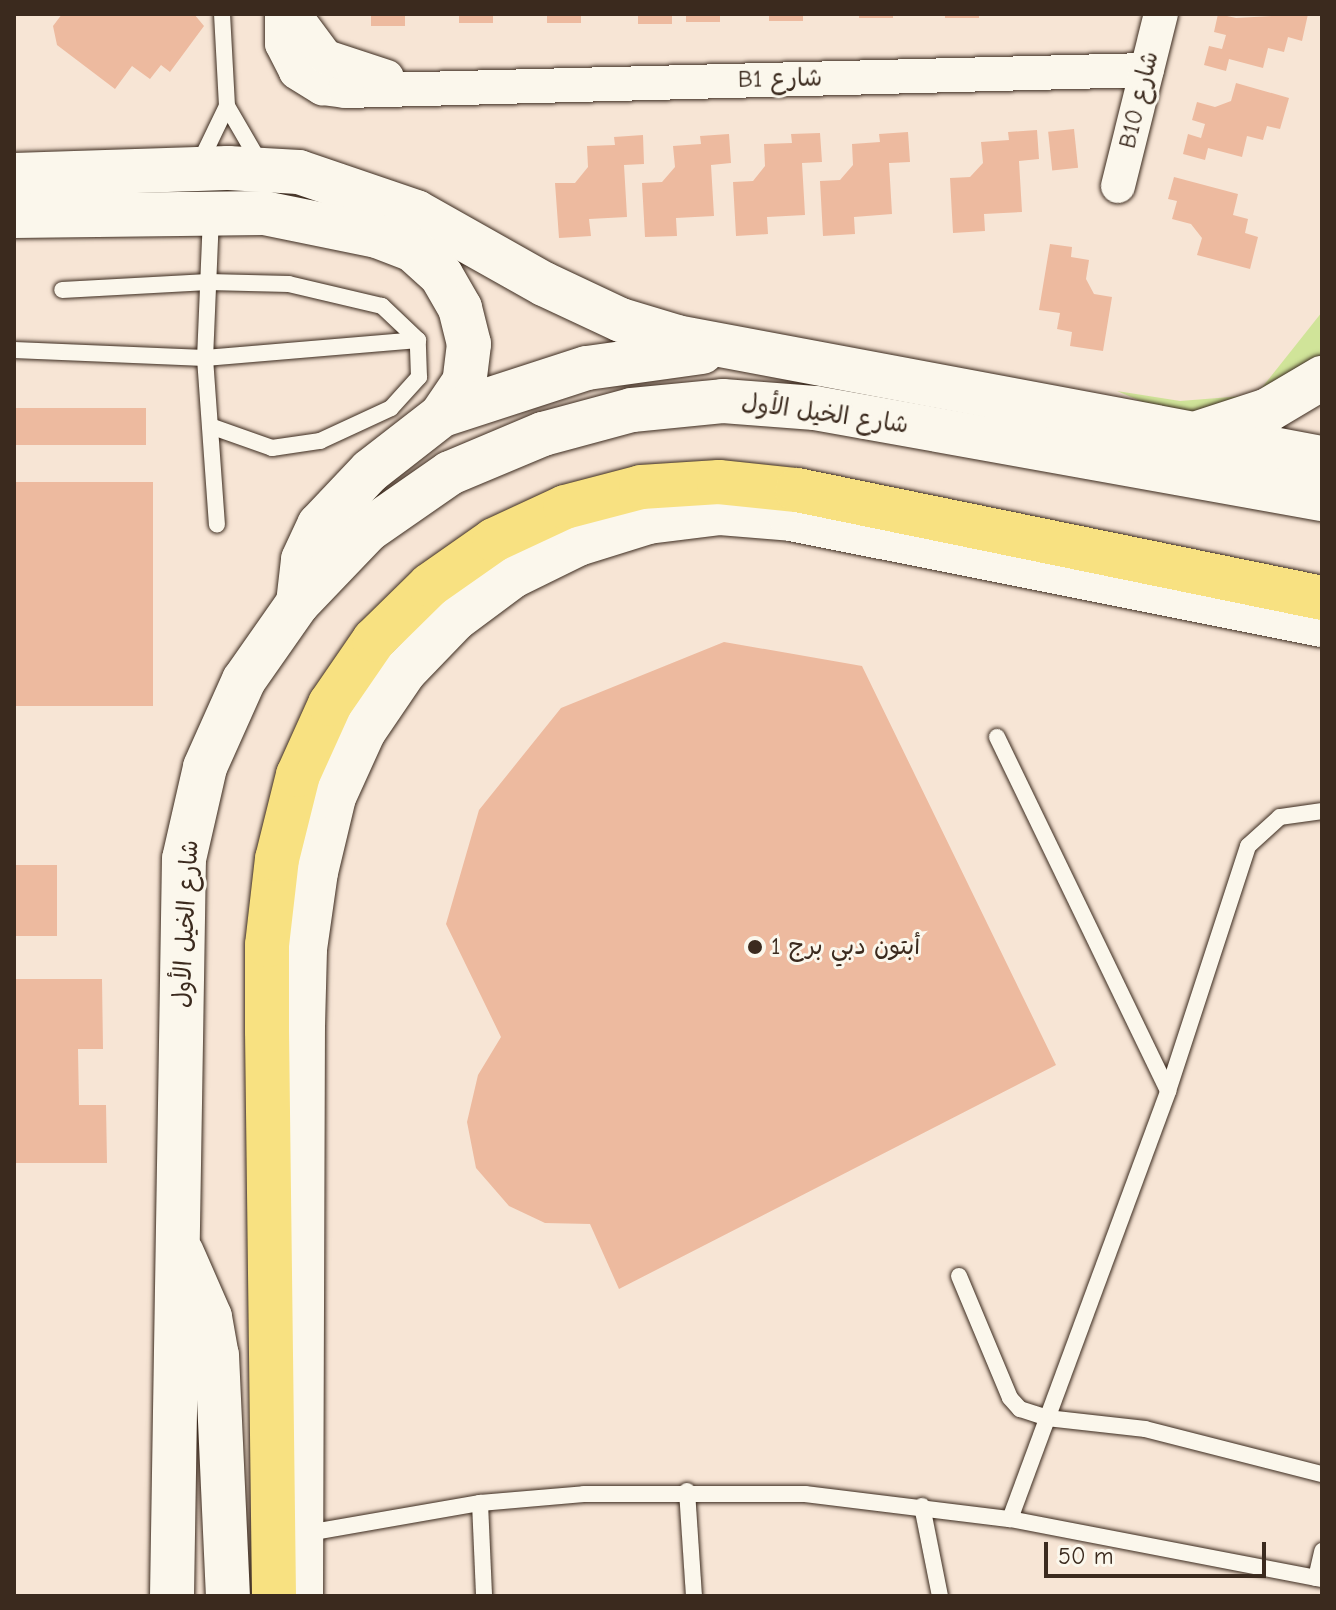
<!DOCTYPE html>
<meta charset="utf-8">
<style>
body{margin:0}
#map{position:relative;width:1336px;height:1610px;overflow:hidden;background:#f7e5d5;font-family:"Comic Neue","Playpen Sans Arabic",sans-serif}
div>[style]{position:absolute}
.green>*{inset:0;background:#d0e499}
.building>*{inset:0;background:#edba9f;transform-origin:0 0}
.roads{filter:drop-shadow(0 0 2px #3b2a1e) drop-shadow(0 0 2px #3b2a1e)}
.lane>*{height:16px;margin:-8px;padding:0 8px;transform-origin:8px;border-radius:8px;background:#fbf7ec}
.street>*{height:34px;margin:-17px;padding:0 17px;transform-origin:17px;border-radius:17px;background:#fbf7ec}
.secondary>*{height:44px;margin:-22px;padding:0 22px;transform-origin:22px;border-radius:22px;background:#fbf7ec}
.primary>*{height:44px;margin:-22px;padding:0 22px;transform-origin:22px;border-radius:22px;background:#f8e181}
.dots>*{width:22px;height:22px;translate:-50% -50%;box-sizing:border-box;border:4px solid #fbf7ec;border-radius:50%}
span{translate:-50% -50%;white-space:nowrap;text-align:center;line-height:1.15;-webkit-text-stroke:6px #fbf7ec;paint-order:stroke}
.street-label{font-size:24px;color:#3b2a1e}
.poi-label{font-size:24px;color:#3b2a1e}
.left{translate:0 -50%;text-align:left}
.frame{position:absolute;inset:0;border:16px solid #3b2a1e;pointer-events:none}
.scale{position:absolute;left:1044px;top:1542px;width:222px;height:36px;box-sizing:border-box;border:4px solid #3b2a1e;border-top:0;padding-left:10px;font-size:24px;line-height:28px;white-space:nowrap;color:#3b2a1e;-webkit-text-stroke:6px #fbf7ec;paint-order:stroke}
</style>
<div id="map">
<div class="green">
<i style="clip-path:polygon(1322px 312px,1322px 354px,1230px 412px,1166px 412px,1117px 391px,1180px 401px,1256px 395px)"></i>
</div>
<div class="building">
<i style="clip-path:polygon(62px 14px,194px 14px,204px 26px,170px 72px,161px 65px,150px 79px,132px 66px,115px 89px,57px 45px,53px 26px)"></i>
<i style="left:371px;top:14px;width:34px;height:12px"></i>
<i style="left:459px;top:14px;width:34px;height:9px"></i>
<i style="left:547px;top:14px;width:34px;height:9px"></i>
<i style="left:638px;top:14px;width:34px;height:10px"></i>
<i style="left:686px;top:14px;width:34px;height:8px"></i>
<i style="left:769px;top:14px;width:34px;height:7px"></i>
<i style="left:859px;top:14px;width:34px;height:4px"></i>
<i style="left:945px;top:14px;width:34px;height:4px"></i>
<i style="clip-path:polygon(1218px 14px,1236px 18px,1308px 14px,1302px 41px,1288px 37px,1284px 52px,1268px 48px,1263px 68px,1229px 59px,1226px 71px,1204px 65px,1209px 46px,1222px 49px,1226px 35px,1214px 32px)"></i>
<i style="clip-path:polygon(1236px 83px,1289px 98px,1280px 129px,1267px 126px,1263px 140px,1247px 136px,1242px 157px,1208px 148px,1205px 160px,1183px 154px,1188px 134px,1201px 138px,1205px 124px,1192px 120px,1197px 102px,1215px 107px,1231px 101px)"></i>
<i style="left:1074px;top:129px;width:39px;height:26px;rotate:84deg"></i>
<i style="clip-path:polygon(1037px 130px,1039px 159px,1019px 161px,1022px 212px,984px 214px,985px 231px,953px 233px,950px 178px,970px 177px,983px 163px,981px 142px,1009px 140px,1008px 132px)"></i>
<i style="clip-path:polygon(908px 132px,910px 162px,889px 163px,892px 214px,854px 217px,855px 234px,823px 236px,820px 181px,840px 180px,853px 165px,852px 144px,880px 142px,879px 134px)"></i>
<i style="clip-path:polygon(820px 133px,822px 162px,802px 163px,805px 215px,767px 217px,768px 234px,736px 236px,733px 182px,753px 181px,765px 166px,764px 144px,792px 143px,791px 134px)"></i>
<i style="clip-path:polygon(729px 134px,731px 163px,711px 165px,714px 216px,676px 218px,677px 236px,645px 237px,642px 183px,662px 182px,675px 167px,673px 146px,701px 144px,700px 136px)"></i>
<i style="clip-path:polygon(643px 135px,644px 164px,624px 165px,627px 217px,589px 219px,591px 236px,559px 238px,555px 183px,575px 183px,588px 167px,587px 146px,615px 145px,614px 137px)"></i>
<i style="clip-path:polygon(1174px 177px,1238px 194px,1233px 215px,1248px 219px,1245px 233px,1258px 237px,1250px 269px,1197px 255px,1202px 238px,1191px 224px,1172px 219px,1177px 201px,1168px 199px)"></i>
<i style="clip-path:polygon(1050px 244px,1072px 247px,1071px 257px,1089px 260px,1086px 279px,1094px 294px,1112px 297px,1103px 351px,1070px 346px,1072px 332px,1057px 329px,1060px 313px,1039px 310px)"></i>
<i style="left:146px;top:408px;width:37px;height:132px;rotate:90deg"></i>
<i style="left:14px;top:482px;width:139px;height:224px"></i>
<i style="clip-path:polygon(724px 642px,862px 666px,1056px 1065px,619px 1289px,590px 1224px,545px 1223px,509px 1206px,476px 1168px,467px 1122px,478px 1075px,501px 1037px,446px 924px,479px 810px,561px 708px)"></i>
<i style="left:14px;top:865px;width:43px;height:71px"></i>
<i style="clip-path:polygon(14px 979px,102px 979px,103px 1049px,78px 1049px,79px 1105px,106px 1105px,107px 1163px,14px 1163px)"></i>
</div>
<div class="roads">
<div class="lane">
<i style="left:227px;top:106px;width:66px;rotate:59.9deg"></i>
<i style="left:200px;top:162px;width:62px;rotate:-64.3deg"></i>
<i style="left:227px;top:106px;width:92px;rotate:-93.1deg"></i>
<i style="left:211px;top:216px;width:142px;rotate:92.4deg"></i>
<i style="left:205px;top:358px;width:167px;rotate:85.9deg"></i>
<i style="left:14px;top:350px;width:191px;rotate:2.4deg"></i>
<i style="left:205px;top:358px;width:214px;rotate:-4.8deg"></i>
<i style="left:418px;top:340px;width:50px;rotate:-136.6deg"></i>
<i style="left:382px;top:306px;width:96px;rotate:-166.7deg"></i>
<i style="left:289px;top:284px;width:81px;rotate:-178.6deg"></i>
<i style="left:208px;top:282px;width:146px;rotate:176.9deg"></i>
<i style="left:210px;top:426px;width:66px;rotate:19.5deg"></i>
<i style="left:272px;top:448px;width:49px;rotate:-8.3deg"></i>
<i style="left:320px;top:441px;width:78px;rotate:-24.9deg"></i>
<i style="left:391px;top:408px;width:42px;rotate:-47.9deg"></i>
<i style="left:419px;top:377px;width:37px;rotate:-92deg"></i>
<i style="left:997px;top:737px;width:393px;rotate:64.2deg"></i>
<i style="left:959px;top:1276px;width:132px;rotate:67.3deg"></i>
<i style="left:1010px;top:1398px;width:15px;rotate:48deg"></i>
<i style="left:1020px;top:1409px;width:28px;rotate:18deg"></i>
<i style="left:1047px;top:1418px;width:99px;rotate:6.4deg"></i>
<i style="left:1145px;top:1429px;width:183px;rotate:14.3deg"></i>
<i style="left:687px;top:1491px;width:105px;rotate:86.2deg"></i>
<i style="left:480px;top:1503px;width:93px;rotate:87.5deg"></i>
<i style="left:922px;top:1506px;width:92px;rotate:78.7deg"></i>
<i style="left:1010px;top:1519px;width:456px;rotate:-69.7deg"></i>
<i style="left:1168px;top:1091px;width:258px;rotate:-71.9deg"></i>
<i style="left:1248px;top:846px;width:43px;rotate:-42.2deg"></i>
<i style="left:1280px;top:817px;width:42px;rotate:-8.1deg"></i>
<i style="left:302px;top:1534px;width:181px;rotate:-9.9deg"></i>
<i style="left:480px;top:1503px;width:104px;rotate:-4.9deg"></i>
<i style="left:584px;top:1494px;width:221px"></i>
<i style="left:805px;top:1494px;width:207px;rotate:7deg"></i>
<i style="left:1010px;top:1519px;width:318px;rotate:10.9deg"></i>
<i style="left:1316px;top:1578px;width:28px;rotate:-77deg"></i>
</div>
<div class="street">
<i style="left:282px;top:14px;width:30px;rotate:90deg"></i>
<i style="left:282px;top:44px;width:31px;rotate:63deg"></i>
<i style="left:296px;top:72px;width:31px;rotate:32deg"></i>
<i style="left:322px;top:88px;width:23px;rotate:7deg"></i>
<i style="left:345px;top:91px;width:802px;rotate:-1.5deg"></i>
<i style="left:294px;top:14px;width:54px;rotate:53.3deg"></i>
<i style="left:326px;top:57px;width:64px;rotate:18.2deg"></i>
<i style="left:1118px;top:186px;width:177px;rotate:-76deg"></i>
</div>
<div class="secondary">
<i style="left:14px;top:175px;width:214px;rotate:-1.9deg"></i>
<i style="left:228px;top:168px;width:71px;rotate:3.2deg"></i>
<i style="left:299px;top:172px;width:124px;rotate:18.9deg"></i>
<i style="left:416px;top:212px;width:147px;rotate:29.4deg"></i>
<i style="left:544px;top:284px;width:85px;rotate:25.1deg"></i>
<i style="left:621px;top:320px;width:59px;rotate:16.9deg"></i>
<i style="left:677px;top:337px;width:656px;rotate:10.63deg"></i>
<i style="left:14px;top:216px;width:250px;rotate:-0.7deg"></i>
<i style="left:264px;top:213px;width:115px;rotate:11.5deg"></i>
<i style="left:377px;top:236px;width:39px;rotate:21deg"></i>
<i style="left:413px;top:250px;width:38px;rotate:42deg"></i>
<i style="left:441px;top:275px;width:38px;rotate:60deg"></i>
<i style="left:460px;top:308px;width:37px;rotate:76deg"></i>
<i style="left:469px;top:344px;width:38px;rotate:97deg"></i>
<i style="left:464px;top:382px;width:40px;rotate:124deg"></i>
<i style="left:442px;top:415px;width:91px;rotate:142.1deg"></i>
<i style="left:370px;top:471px;width:74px;rotate:133.4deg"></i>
<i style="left:319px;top:525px;width:38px;rotate:115deg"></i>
<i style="left:303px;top:560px;width:43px;rotate:96.6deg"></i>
<i style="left:442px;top:415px;width:152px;rotate:-18deg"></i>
<i style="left:587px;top:368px;width:116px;rotate:-7.9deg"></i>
<i style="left:1201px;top:432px;width:71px;rotate:-18.2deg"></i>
<i style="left:1268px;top:410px;width:63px;rotate:-30.7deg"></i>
<i style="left:182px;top:1253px;width:70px;rotate:66.4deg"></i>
<i style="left:210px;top:1317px;width:39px;rotate:80deg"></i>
<i style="left:217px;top:1355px;width:241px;rotate:87.4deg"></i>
<i style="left:172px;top:1596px;width:737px;rotate:-89.07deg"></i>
<i style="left:184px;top:859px;width:94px;rotate:-77.1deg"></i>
<i style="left:205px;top:767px;width:95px;rotate:-65.9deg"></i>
<i style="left:244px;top:680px;width:94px;rotate:-55deg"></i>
<i style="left:298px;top:603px;width:101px;rotate:-46.2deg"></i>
<i style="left:368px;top:530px;width:100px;rotate:-34.8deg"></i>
<i style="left:450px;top:473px;width:101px;rotate:-22.8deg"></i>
<i style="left:543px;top:434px;width:92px;rotate:-15.1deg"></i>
<i style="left:632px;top:410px;width:91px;rotate:-5.6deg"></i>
<i style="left:723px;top:401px;width:92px;rotate:4.4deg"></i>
<i style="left:815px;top:408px;width:515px;rotate:10.18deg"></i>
<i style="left:301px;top:1596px;width:570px;rotate:-89.8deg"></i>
<i style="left:303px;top:1026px;width:77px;rotate:-88.5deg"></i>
<i style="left:305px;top:949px;width:78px;rotate:-81.9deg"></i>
<i style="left:316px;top:872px;width:77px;rotate:-76.5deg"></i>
<i style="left:334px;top:797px;width:72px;rotate:-65.6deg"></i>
<i style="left:364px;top:731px;width:73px;rotate:-55.7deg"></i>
<i style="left:405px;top:671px;width:72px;rotate:-46.1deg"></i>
<i style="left:455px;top:619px;width:72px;rotate:-36.6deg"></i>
<i style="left:513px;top:576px;width:72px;rotate:-26.2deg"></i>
<i style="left:578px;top:544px;width:73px;rotate:-17.4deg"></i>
<i style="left:648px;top:522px;width:73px;rotate:-7.1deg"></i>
<i style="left:720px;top:513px;width:71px;rotate:4.8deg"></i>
<i style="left:791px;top:519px;width:541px;rotate:11.29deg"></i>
</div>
<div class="primary">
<i style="left:274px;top:1596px;width:565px;rotate:-90.71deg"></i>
<i style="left:267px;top:1031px;width:86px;rotate:-90deg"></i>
<i style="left:267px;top:945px;width:87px;rotate:-83.4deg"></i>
<i style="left:277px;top:859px;width:87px;rotate:-76deg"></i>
<i style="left:298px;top:775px;width:78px;rotate:-65.7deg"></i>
<i style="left:330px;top:704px;width:78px;rotate:-55.5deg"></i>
<i style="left:374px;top:640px;width:78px;rotate:-44.5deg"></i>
<i style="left:430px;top:585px;width:78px;rotate:-35.1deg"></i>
<i style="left:494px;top:540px;width:78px;rotate:-24.9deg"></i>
<i style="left:565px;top:507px;width:79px;rotate:-14.7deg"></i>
<i style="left:641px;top:487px;width:78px;rotate:-3.7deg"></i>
<i style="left:719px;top:482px;width:78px;rotate:5.9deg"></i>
<i style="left:797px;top:490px;width:536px;rotate:11.62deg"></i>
</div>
</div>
<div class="dots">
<i style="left:755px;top:947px;background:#3b2a1e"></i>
</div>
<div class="street-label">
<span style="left:780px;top:79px;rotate:-1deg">B1 شارع</span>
<span style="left:1139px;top:100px;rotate:-76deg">B10 شارع</span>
<span style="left:825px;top:414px;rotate:8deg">شارع الخيل الأول</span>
<span style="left:186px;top:924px;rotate:-87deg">شارع الخيل الأول</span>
</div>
<div class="poi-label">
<span class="left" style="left:771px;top:947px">أبتون دبي برج 1</span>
</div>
<div class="frame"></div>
<div class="scale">50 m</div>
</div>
